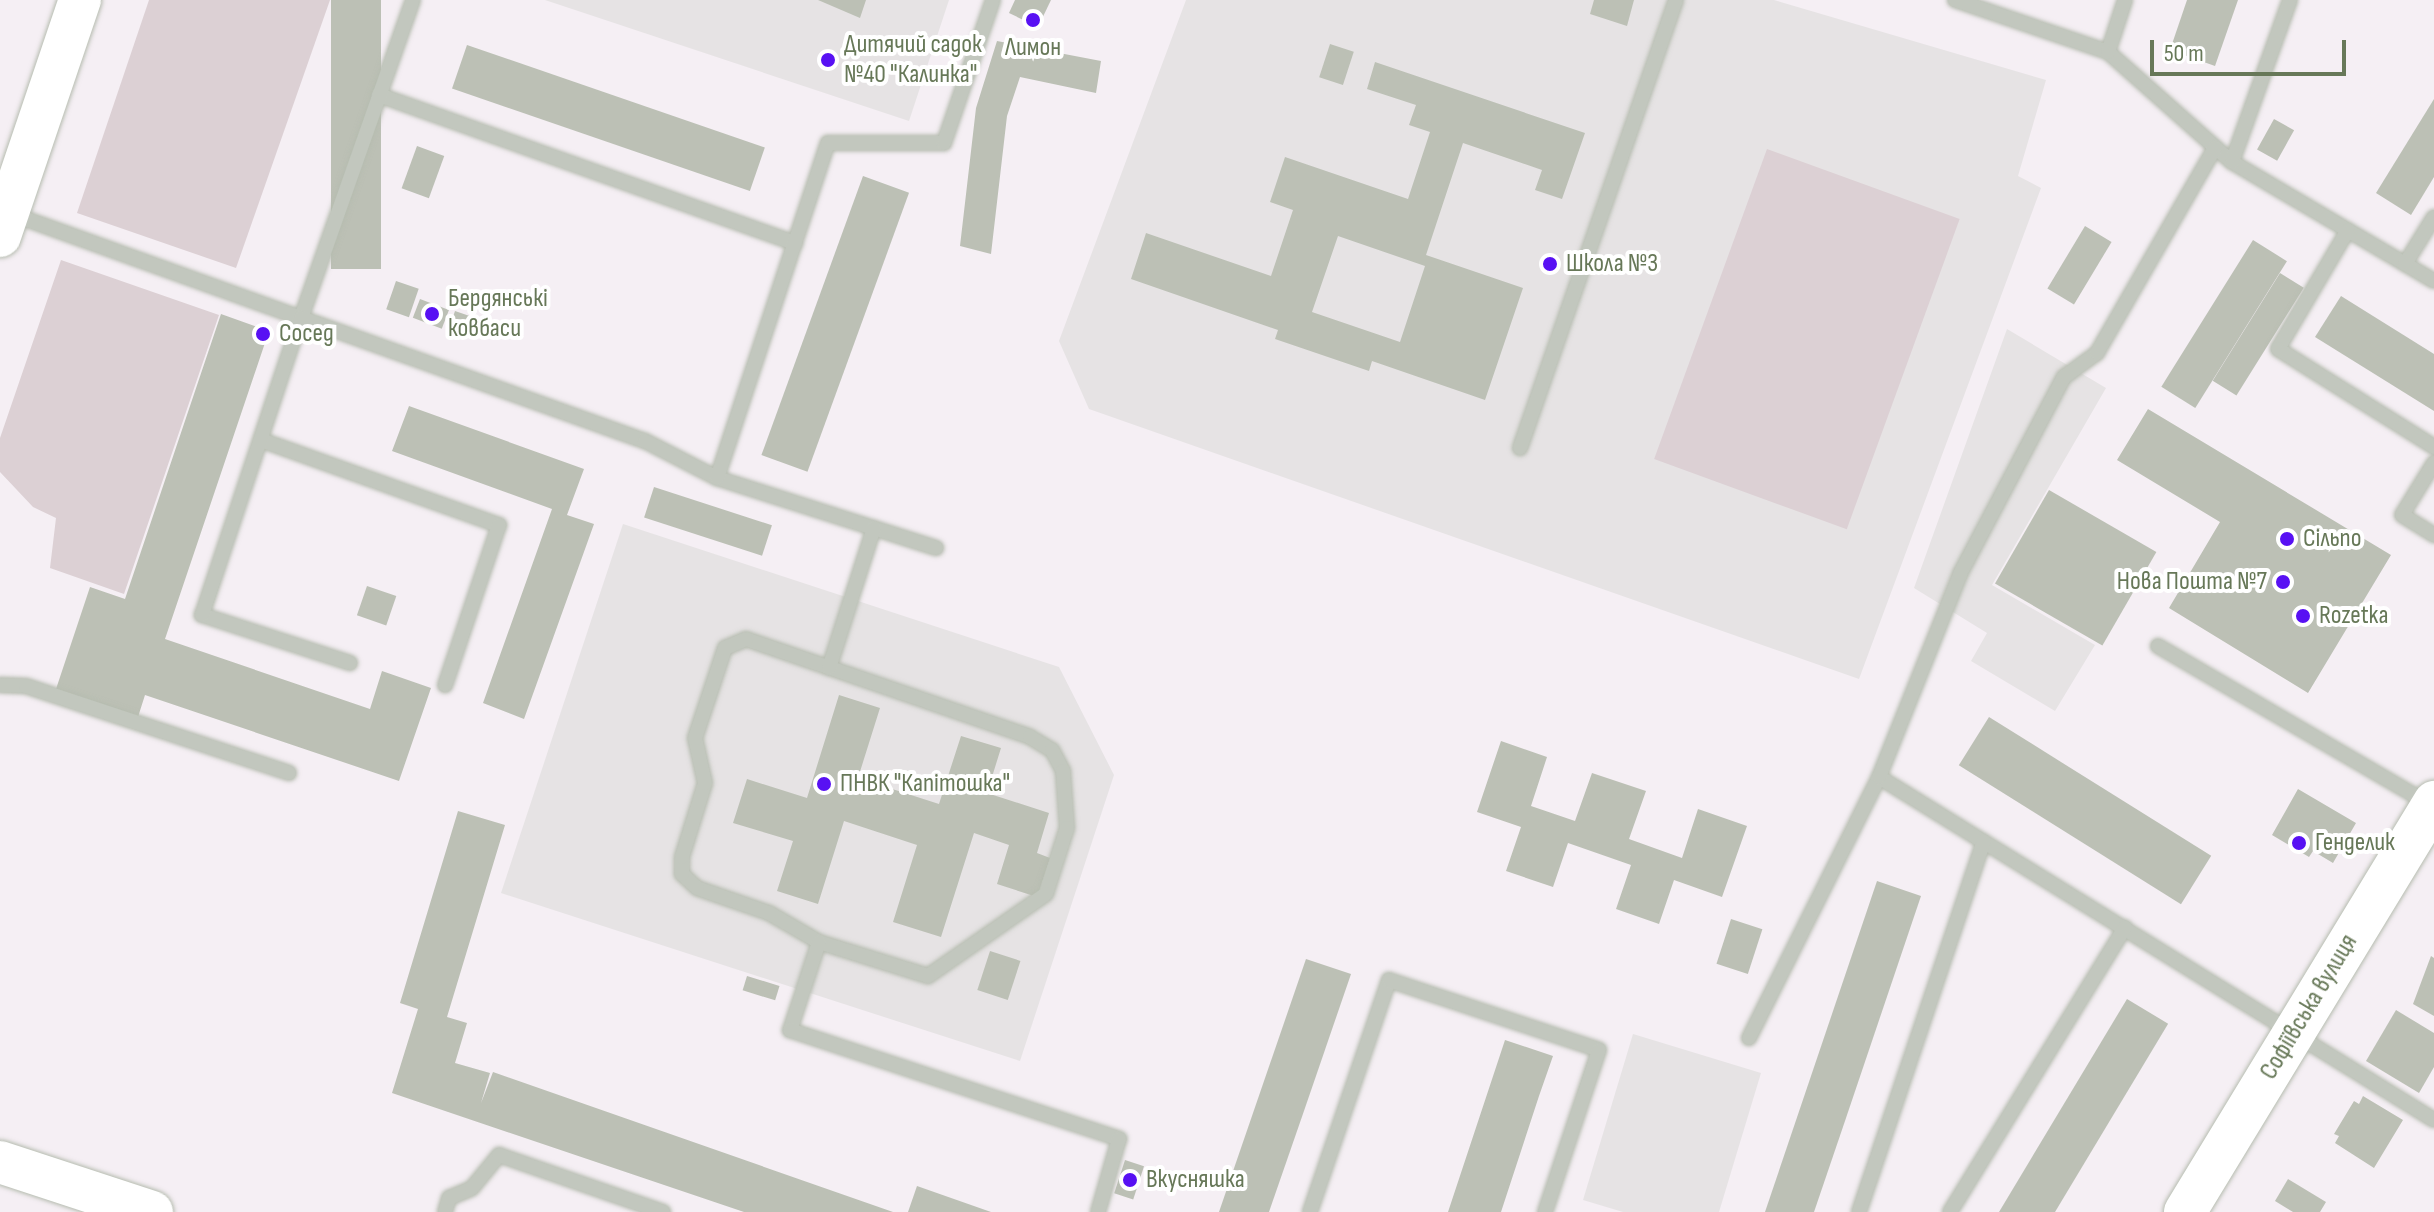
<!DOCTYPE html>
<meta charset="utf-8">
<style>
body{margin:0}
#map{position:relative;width:2434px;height:1212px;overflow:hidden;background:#f5eff4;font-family:"Sofia Sans Condensed",sans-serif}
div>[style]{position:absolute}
.built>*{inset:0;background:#e6e3e4}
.green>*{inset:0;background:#dcd0d4;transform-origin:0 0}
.building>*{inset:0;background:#bcc0b5;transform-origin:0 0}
.roads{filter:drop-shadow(0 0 2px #b6bcb0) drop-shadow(0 0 2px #b6bcb0)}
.lane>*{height:14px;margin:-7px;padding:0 7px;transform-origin:7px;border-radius:7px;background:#c2c7be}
.secondary>*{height:42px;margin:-21px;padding:0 21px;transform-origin:21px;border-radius:21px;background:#fff}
.dots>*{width:22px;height:22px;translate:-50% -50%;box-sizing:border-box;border:4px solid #fff;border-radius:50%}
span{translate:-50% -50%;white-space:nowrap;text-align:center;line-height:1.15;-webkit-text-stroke:8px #fff;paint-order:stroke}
.poi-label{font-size:26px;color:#677858}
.left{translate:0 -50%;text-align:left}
.right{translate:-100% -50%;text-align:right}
.street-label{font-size:26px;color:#677858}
.scale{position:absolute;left:2150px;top:40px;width:196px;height:36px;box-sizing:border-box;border:4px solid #677858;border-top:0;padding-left:10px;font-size:24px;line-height:28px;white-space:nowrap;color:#677858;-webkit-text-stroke:6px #fff;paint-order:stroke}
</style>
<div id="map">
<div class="built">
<i style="clip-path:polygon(545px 0,949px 0,909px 121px)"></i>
<i style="clip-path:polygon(1186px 0,1774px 0,2046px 80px,2018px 176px,2041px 188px,1859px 679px,1089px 409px,1059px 341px)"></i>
<i style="clip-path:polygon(2007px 329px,2106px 388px,1992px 585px,2095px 645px,2055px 711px,1971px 661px,1987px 633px,1914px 588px)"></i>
<i style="clip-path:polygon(623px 524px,1059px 667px,1114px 775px,1020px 1061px,501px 893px)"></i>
<i style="clip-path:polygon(1633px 1034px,1761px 1073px,1719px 1212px,1623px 1212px,1583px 1200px)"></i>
</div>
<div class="green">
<i style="clip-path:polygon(149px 0,330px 0,236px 268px,77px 213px)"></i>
<i style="left:1767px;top:149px;width:205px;height:330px;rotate:20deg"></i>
<i style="clip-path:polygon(61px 260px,219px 315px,124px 594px,50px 568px,56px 518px,33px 507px,0 472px,0 438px)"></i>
</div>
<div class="building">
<i style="left:331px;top:0;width:50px;height:269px"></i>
<i style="clip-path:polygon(818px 0,866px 0,860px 18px)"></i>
<i style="clip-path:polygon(1015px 0,1051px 0,1038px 27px,1009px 13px)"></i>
<i style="clip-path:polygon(1594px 0,1634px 0,1627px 26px,1590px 14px)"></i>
<i style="clip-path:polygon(2187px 0,2238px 0,2215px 66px,2170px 50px)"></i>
<i style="clip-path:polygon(997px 41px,1101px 61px,1096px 93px,1020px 77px,1007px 116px,991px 254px,960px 246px,976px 108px)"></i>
<i style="left:1330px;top:44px;width:25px;height:35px;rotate:18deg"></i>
<i style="left:467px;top:45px;width:315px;height:46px;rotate:19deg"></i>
<i style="clip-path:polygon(evenodd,1375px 62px,1585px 133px,1562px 199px,1535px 190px,1542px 170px,1463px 143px,1426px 255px,1523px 288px,1485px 400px,1372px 361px,1369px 371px,1275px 339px,1278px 330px,1131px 279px,1146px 233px,1271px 276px,1293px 210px,1270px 202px,1285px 157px,1408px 199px,1430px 132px,1409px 125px,1416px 105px,1367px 89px,1375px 62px,1338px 236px,1425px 266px,1400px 342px,1312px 312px,1338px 236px)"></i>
<i style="clip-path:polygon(2434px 99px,2434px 177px,2411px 215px,2376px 193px)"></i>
<i style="left:2274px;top:119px;width:23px;height:35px;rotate:29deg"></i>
<i style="left:417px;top:146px;width:29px;height:45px;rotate:20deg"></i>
<i style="left:863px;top:176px;width:49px;height:297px;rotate:20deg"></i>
<i style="left:2085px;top:226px;width:31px;height:73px;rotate:31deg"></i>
<i style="left:2253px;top:240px;width:40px;height:173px;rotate:32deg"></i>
<i style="left:2280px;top:273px;width:28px;height:127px;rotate:32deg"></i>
<i style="left:396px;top:281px;width:24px;height:30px;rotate:19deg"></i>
<i style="clip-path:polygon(2341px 296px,2434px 354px,2434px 411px,2315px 337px)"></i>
<i style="left:420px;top:299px;width:31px;height:20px;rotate:21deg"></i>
<i style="left:455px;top:311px;width:24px;height:20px;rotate:19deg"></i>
<i style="clip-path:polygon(221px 314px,269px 331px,165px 639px,370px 709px,382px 671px,431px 688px,399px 781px,145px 695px,138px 717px,56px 689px,90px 587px,125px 599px)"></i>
<i style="clip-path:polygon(409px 406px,584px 469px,567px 515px,594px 524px,524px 719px,483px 703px,552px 509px,392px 451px)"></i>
<i style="clip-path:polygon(2148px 409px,2391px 555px,2308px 693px,2169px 608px,2220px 522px,2117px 460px)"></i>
<i style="left:654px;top:487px;width:124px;height:32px;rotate:18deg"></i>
<i style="left:2049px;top:490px;width:124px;height:108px;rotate:30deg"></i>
<i style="left:367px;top:586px;width:31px;height:31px;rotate:19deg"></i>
<i style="clip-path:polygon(839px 695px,880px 708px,858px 778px,939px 804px,961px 736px,1001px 748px,987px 793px,1049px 813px,1037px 853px,1050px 858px,1037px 897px,997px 884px,1009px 845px,974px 833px,941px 937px,893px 922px,917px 845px,844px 821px,818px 904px,777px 891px,793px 841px,733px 823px,747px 779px,807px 798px)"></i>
<i style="left:1989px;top:717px;width:262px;height:57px;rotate:32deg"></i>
<i style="clip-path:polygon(1501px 741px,1547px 757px,1531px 806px,1575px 821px,1592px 773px,1646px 791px,1629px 839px,1682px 858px,1698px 809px,1747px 826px,1722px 897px,1674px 880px,1659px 924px,1616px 909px,1631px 865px,1568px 843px,1553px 887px,1506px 871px,1521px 827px,1477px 812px)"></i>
<i style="clip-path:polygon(2298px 789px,2356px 823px,2333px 863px,2313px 851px,2309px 857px,2272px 835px)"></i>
<i style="clip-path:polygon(458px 811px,505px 825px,447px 1017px,467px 1023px,455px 1063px,490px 1073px,481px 1103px,493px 1072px,893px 1212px,744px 1212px,392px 1093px,418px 1009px,400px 1003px)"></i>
<i style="clip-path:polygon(1877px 881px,1921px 896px,1846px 1118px,1814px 1212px,1765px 1212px)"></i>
<i style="left:1731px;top:919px;width:33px;height:47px;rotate:18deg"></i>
<i style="left:990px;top:951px;width:32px;height:41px;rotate:18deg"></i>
<i style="clip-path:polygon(2431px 956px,2434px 958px,2434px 1016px,2413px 1004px)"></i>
<i style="clip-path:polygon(1306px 959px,1351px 974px,1305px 1108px,1269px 1212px,1219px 1212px)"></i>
<i style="left:747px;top:976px;width:34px;height:15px;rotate:17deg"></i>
<i style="left:2127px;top:999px;width:48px;height:251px;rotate:31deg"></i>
<i style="clip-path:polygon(2396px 1010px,2434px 1033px,2434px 1067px,2419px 1093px,2366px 1061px)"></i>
<i style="clip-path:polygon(1505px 1040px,1553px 1056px,1539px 1096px,1501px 1212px,1448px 1212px)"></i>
<i style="clip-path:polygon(2363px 1096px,2403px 1120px,2374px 1168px,2335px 1143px,2339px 1136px,2334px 1134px,2354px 1101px,2359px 1104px)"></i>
<i style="left:1125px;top:1160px;width:20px;height:35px;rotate:18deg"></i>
<i style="clip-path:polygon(2288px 1179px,2326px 1202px,2320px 1212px,2293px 1212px,2275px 1201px)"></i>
<i style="clip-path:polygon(917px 1186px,991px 1212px,908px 1212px)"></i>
</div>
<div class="roads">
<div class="lane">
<i style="left:1955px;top:0;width:162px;rotate:18.8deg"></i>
<i style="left:2108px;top:52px;width:166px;rotate:41.6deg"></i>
<i style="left:2232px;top:162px;width:234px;rotate:30.5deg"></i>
<i style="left:2108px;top:52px;width:55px;rotate:-71.9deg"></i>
<i style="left:379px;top:95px;width:442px;rotate:19.6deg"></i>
<i style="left:2232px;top:162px;width:172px;rotate:-70.3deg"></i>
<i style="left:12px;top:214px;width:307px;rotate:19.8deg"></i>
<i style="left:301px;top:318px;width:337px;rotate:-70.6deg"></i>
<i style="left:2348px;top:230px;width:138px;rotate:120.5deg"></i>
<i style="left:2278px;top:349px;width:184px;rotate:32.1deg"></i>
<i style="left:2405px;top:264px;width:55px;rotate:-58.3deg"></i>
<i style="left:261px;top:440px;width:253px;rotate:19.7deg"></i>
<i style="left:499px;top:525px;width:169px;rotate:108.6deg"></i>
<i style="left:1520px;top:448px;width:474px;rotate:-70.8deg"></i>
<i style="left:2434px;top:463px;width:61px;rotate:121.6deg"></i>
<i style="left:2402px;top:515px;width:38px;rotate:32deg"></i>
<i style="left:717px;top:478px;width:230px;rotate:17.7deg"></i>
<i style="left:746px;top:639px;width:300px;rotate:19deg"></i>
<i style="left:1030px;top:737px;width:26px;rotate:31deg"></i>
<i style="left:1052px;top:750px;width:24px;rotate:62deg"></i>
<i style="left:1063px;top:771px;width:57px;rotate:86deg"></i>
<i style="left:1067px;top:828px;width:69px;rotate:107.7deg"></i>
<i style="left:1046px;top:894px;width:144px;rotate:145.2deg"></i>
<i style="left:928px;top:976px;width:114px;rotate:-162.7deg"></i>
<i style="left:819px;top:942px;width:58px;rotate:-149.9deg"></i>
<i style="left:769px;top:913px;width:76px;rotate:-160.9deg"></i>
<i style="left:697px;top:888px;width:21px;rotate:-137deg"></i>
<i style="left:682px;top:874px;width:17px;rotate:-90deg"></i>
<i style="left:682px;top:857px;width:77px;rotate:-72.7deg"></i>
<i style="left:705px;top:783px;width:46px;rotate:-102.5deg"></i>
<i style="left:695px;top:738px;width:95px;rotate:-71.6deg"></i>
<i style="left:725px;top:648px;width:23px;rotate:-23deg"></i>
<i style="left:2158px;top:646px;width:312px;rotate:30.2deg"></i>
<i style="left:350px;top:663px;width:156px;rotate:-162deg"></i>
<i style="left:202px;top:615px;width:313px;rotate:-71.6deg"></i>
<i style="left:301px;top:318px;width:365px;rotate:19.7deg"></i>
<i style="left:645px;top:441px;width:81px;rotate:27.2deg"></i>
<i style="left:717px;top:478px;width:353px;rotate:-71.7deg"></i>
<i style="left:828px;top:143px;width:116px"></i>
<i style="left:944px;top:143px;width:151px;rotate:-71.1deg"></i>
<i style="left:829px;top:668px;width:147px;rotate:-72.2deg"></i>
<i style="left:0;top:685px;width:26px;rotate:2deg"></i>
<i style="left:26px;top:686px;width:277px;rotate:18.3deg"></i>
<i style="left:1879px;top:777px;width:652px;rotate:31.72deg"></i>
<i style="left:819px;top:942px;width:93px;rotate:108.2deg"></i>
<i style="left:790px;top:1030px;width:347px;rotate:18.3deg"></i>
<i style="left:1119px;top:1139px;width:76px;rotate:106deg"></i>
<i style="left:1749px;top:1038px;width:292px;rotate:-63.5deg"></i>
<i style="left:1879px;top:777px;width:219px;rotate:-68.2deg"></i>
<i style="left:1960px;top:574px;width:223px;rotate:-62.2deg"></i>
<i style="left:2064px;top:377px;width:41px;rotate:-36deg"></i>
<i style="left:2097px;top:353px;width:237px;rotate:-60.1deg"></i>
<i style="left:445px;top:1212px;width:15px;rotate:-74deg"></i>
<i style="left:449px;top:1198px;width:25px;rotate:-23deg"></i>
<i style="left:472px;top:1188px;width:43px;rotate:-50.7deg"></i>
<i style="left:499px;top:1155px;width:174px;rotate:19.2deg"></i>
<i style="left:1310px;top:1212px;width:245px;rotate:-71.2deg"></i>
<i style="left:1389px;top:980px;width:221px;rotate:18.4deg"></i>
<i style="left:1599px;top:1050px;width:171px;rotate:108.4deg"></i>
<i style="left:1859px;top:1212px;width:391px;rotate:-71.4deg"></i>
<i style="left:1950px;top:1212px;width:334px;rotate:-58.4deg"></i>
</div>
<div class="secondary">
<i style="left:0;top:236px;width:249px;rotate:-71.3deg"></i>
<i style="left:0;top:1162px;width:160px;rotate:18.2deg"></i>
<i style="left:2185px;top:1212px;width:480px;rotate:-58.7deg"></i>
</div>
</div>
<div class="dots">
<i style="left:1033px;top:20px;background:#5811f3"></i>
<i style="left:828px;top:60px;background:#5811f3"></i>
<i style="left:1550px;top:264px;background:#5811f3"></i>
<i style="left:432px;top:314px;background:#5811f3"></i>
<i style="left:263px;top:334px;background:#5811f3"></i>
<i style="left:2287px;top:539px;background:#5811f3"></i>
<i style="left:2283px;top:582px;background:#5811f3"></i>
<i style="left:2303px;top:616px;background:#5811f3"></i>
<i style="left:824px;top:784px;background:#5811f3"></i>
<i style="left:2299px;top:843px;background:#5811f3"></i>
<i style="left:1130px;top:1180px;background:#5811f3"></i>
</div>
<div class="poi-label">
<span class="left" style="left:844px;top:60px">Дитячий садок<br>№40 "Калинка"</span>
<span style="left:1033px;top:48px">Лимон</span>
<span class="left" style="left:1566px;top:264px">Школа №3</span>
<span class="left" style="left:448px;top:314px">Бердянські<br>ковбаси</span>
<span class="left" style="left:279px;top:334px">Сосед</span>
<span class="left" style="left:2303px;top:539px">Сільпо</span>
<span class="right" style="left:2267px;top:582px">Нова Пошта №7</span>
<span class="left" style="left:2319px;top:616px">Rozetka</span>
<span class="left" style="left:840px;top:784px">ПНВК "Капітошка"</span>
<span class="left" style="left:2315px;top:843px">Генделик</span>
<span class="left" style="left:1146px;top:1180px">Вкусняшка</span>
</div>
<div class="street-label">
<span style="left:2309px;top:1007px;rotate:-59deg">Софіївська вулиця</span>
</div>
<div class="scale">50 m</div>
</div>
